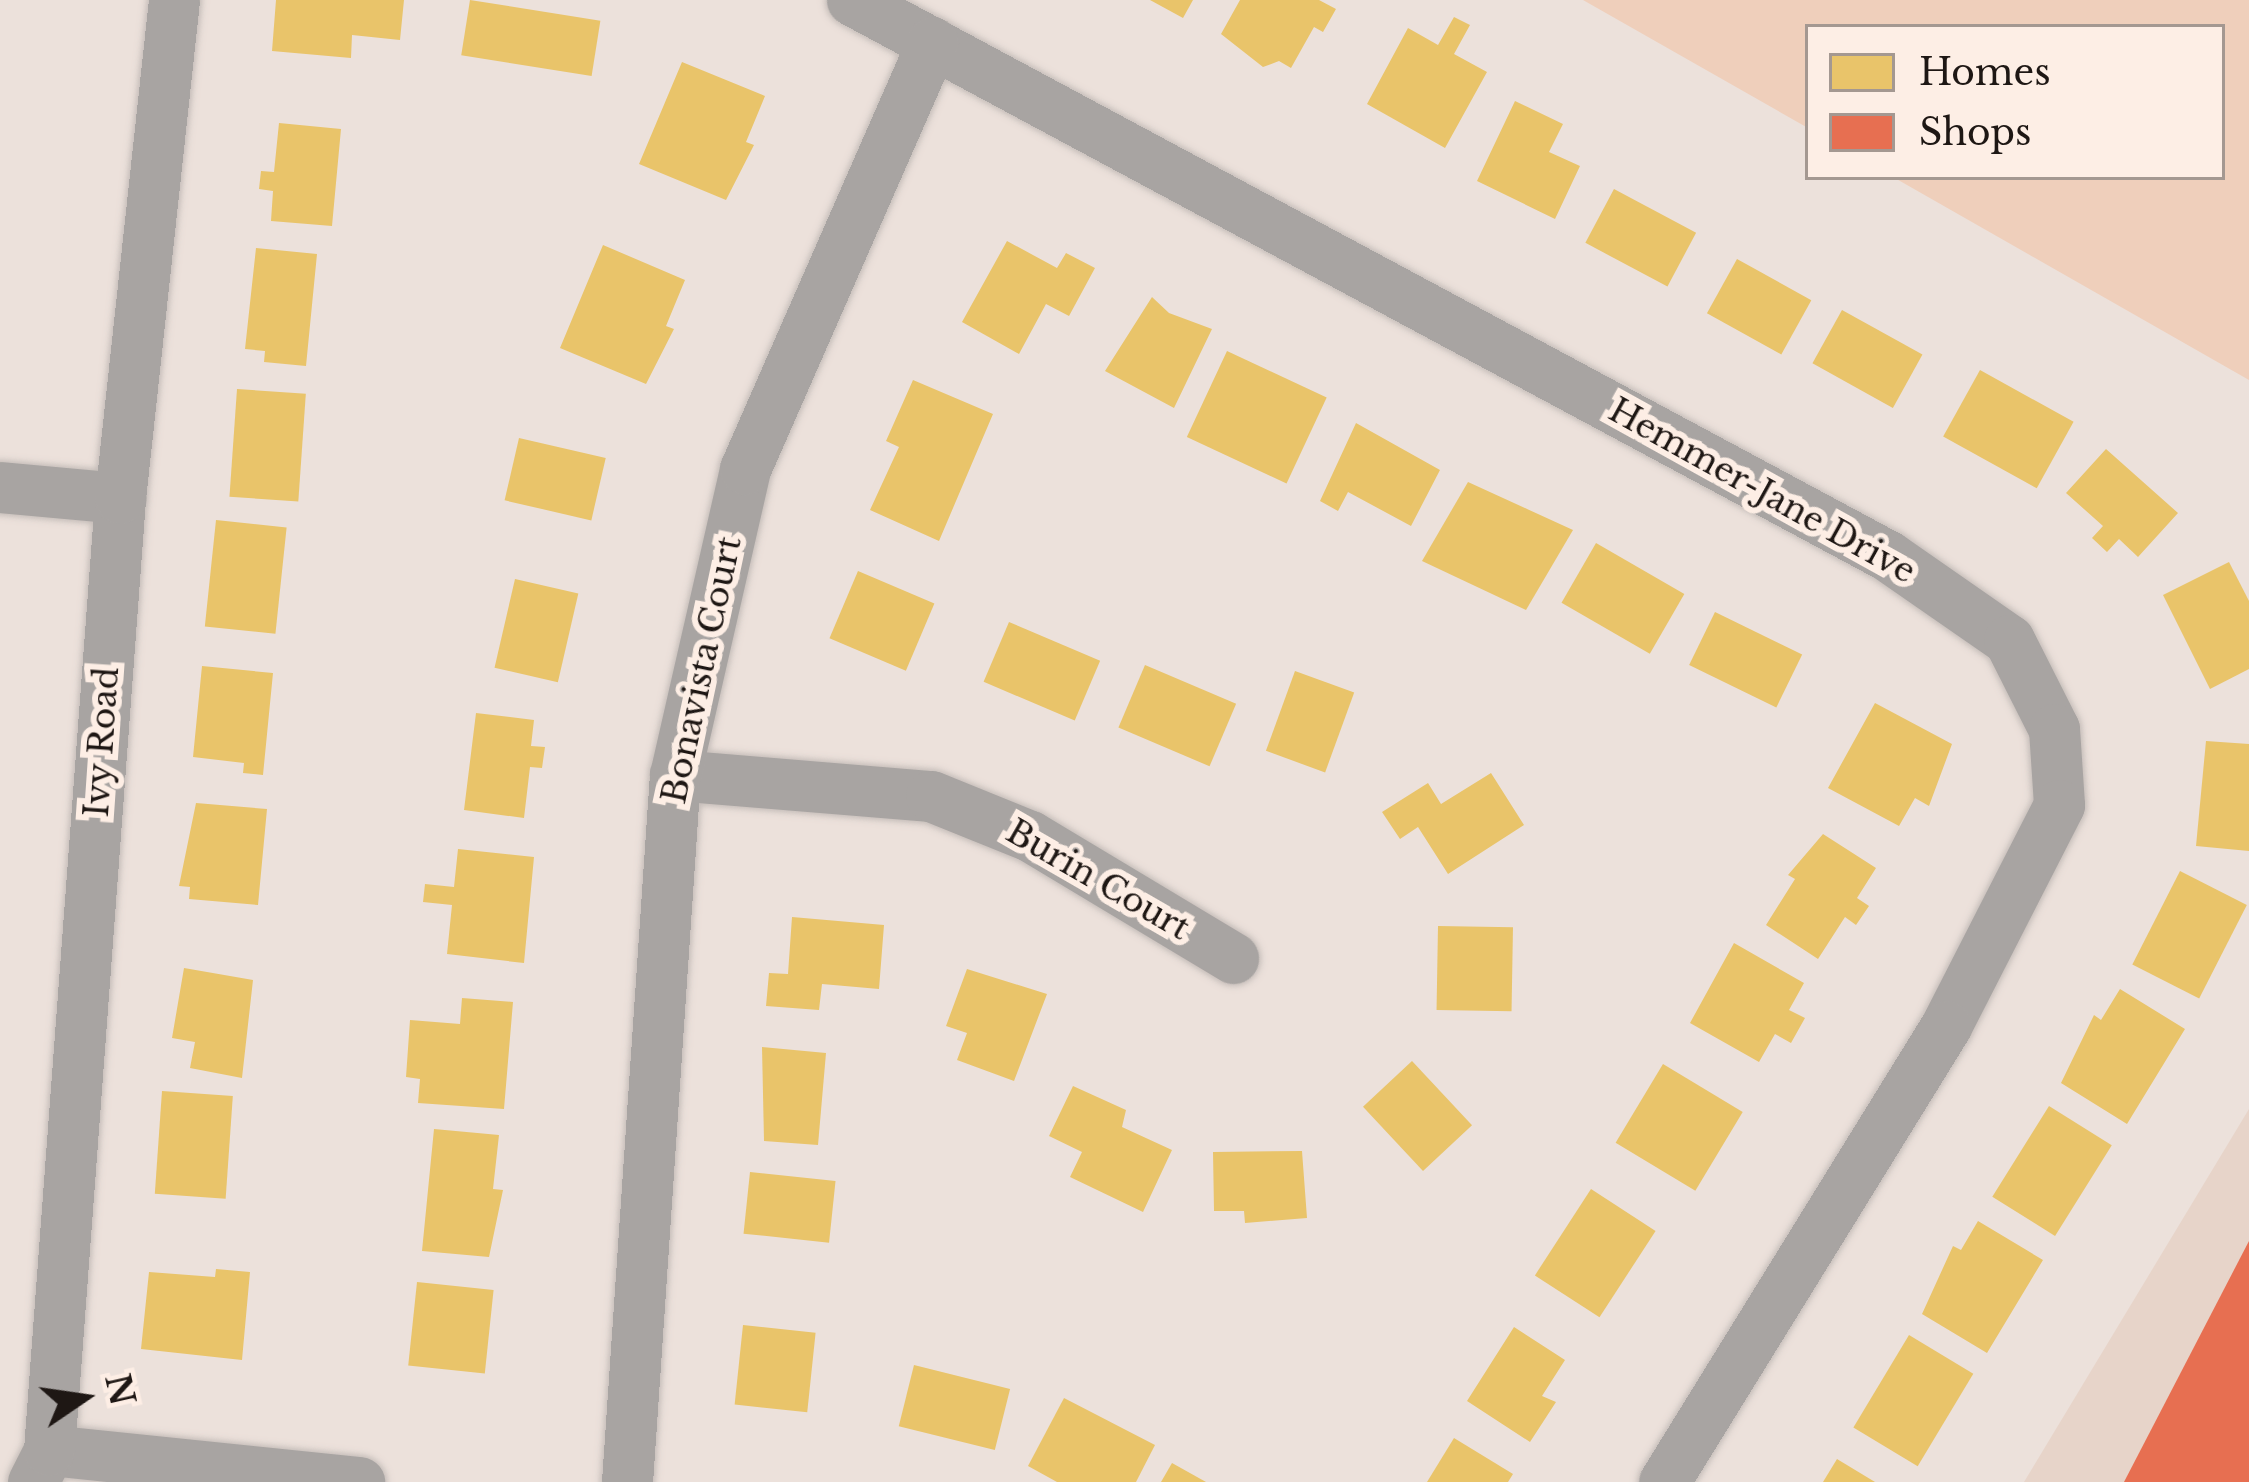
<!DOCTYPE html>
<style>
body{margin:0}
#map{position:relative;width:2249px;height:1482px;overflow:hidden;background:#ece1db;font-family:"Libre Baskerville",serif}
div>[style]{position:absolute}
.built>*{inset:0;background:#e7d4c9}
.green>*{inset:0;background:#efcfbb}
.homes>*{inset:0;background:#e9c46a;transform-origin:0 0}
.shops>*{inset:0;background:#e76f51}
.roads{filter:drop-shadow(0 0 3px #c5bdb9) drop-shadow(0 0 3px #c5bdb9)}
.minor>*{height:51px;margin:-25.5px;padding:0 25.5px;transform-origin:25.5px;border-radius:25.5px;background:#a8a4a2}
span{translate:-50% -50%;white-space:nowrap;text-align:center;line-height:1.15;-webkit-text-stroke:12px #fdeee5;paint-order:stroke}
.street-label{font-size:33px;color:#1e1714}
.legend{position:absolute;left:1805px;top:24px;width:420px;height:156px;box-sizing:border-box;background:#fdeee5;border:3px solid #a49891;margin:0;padding:15px 21px;list-style:none;font-size:36px;color:#1e1714}
.legend li{display:flex;align-items:center;gap:24px;height:60px}
.legend b{width:60px;border:3px solid #a49891}
.north{position:absolute;left:24px;top:1338px;width:120px;height:120px;-webkit-text-stroke:9px #fdeee5;paint-order:stroke;rotate:77deg;font-size:33px;font-weight:700;line-height:48px;text-align:center;color:#1e1714}
.north::after{content:'';display:block;margin:auto;width:42px;height:54px;background:#1e1714;clip-path:polygon(50% 0,100% 100%,50% 72%,0 100%)}
</style>
<div id="map">
<div class="built">
<i style="clip-path:polygon(2249px 1109px,2249px 1482px,2024px 1482px)"></i>
</div>
<div class="green">
<i style="clip-path:polygon(1583px 0,2249px 0,2249px 380px,1893px 177px,2222px 177px,2222px 27px,1808px 27px,1808px 128px)"></i>
</div>
<div class="homes">
<i style="clip-path:polygon(276px 0,404px 0,400px 40px,352px 35px,351px 58px,272px 51px)"></i>
<i style="left:470px;top:0;width:132px;height:56px;rotate:9deg"></i>
<i style="clip-path:polygon(1150px 0,1193px 0,1183px 18px)"></i>
<i style="clip-path:polygon(1240px 0,1319px 0,1336px 9px,1323px 32px,1314px 27px,1291px 68px,1279px 61px,1263px 67px,1221px 34px)"></i>
<i style="clip-path:polygon(1454px 17px,1470px 25px,1454px 54px,1487px 72px,1445px 148px,1367px 104px,1408px 28px,1438px 45px)"></i>
<i style="clip-path:polygon(682px 62px,765px 96px,746px 142px,754px 145px,726px 200px,639px 164px)"></i>
<i style="clip-path:polygon(1515px 101px,1563px 124px,1549px 152px,1580px 166px,1555px 219px,1477px 181px)"></i>
<i style="clip-path:polygon(279px 123px,341px 129px,332px 226px,271px 221px,273px 191px,259px 189px,261px 171px,274px 172px)"></i>
<i style="left:1614px;top:189px;width:93px;height:61px;rotate:28deg"></i>
<i style="clip-path:polygon(1007px 241px,1057px 268px,1066px 253px,1095px 268px,1069px 316px,1046px 304px,1019px 354px,962px 322px)"></i>
<i style="clip-path:polygon(603px 245px,685px 280px,666px 326px,674px 329px,646px 384px,560px 348px)"></i>
<i style="clip-path:polygon(256px 248px,317px 254px,306px 366px,264px 362px,265px 351px,245px 349px)"></i>
<i style="left:1737px;top:259px;width:85px;height:62px;rotate:29deg"></i>
<i style="clip-path:polygon(1152px 297px,1169px 313px,1212px 329px,1174px 408px,1105px 371px)"></i>
<i style="left:1842px;top:310px;width:92px;height:61px;rotate:29deg"></i>
<i style="left:1227px;top:351px;width:110px;height:95px;rotate:25deg"></i>
<i style="left:1980px;top:370px;width:107px;height:76px;rotate:29deg"></i>
<i style="clip-path:polygon(913px 380px,993px 414px,939px 541px,870px 510px,899px 447px,886px 441px)"></i>
<i style="left:237px;top:389px;width:69px;height:108px;rotate:4deg"></i>
<i style="clip-path:polygon(1356px 423px,1440px 470px,1411px 526px,1348px 492px,1338px 511px,1320px 501px)"></i>
<i style="left:519px;top:438px;width:89px;height:64px;rotate:13deg"></i>
<i style="clip-path:polygon(2106px 449px,2178px 513px,2138px 557px,2119px 539px,2107px 552px,2092px 538px,2103px 526px,2066px 493px)"></i>
<i style="clip-path:polygon(1468px 482px,1573px 530px,1526px 610px,1422px 561px)"></i>
<i style="left:216px;top:520px;width:71px;height:107px;rotate:6deg"></i>
<i style="left:1596px;top:543px;width:102px;height:69px;rotate:30deg"></i>
<i style="clip-path:polygon(2229px 562px,2249px 601px,2249px 669px,2210px 689px,2163px 595px)"></i>
<i style="left:858px;top:571px;width:83px;height:73px;rotate:23deg"></i>
<i style="left:515px;top:579px;width:65px;height:91px;rotate:13deg"></i>
<i style="left:1715px;top:612px;width:97px;height:59px;rotate:26deg"></i>
<i style="left:1009px;top:622px;width:99px;height:65px;rotate:23deg"></i>
<i style="left:1145px;top:665px;width:99px;height:68px;rotate:23deg"></i>
<i style="clip-path:polygon(202px 666px,273px 673px,263px 775px,243px 773px,244px 763px,193px 757px)"></i>
<i style="left:1295px;top:671px;width:63px;height:85px;rotate:20deg"></i>
<i style="clip-path:polygon(1875px 703px,1952px 744px,1929px 806px,1915px 798px,1899px 826px,1828px 788px)"></i>
<i style="clip-path:polygon(476px 713px,534px 720px,531px 746px,545px 747px,542px 768px,530px 767px,524px 818px,464px 810px)"></i>
<i style="clip-path:polygon(2206px 741px,2249px 744px,2249px 851px,2196px 846px)"></i>
<i style="clip-path:polygon(1491px 773px,1524px 825px,1448px 874px,1418px 827px,1400px 839px,1382px 812px,1428px 783px,1441px 804px)"></i>
<i style="clip-path:polygon(196px 803px,267px 809px,258px 905px,189px 899px,190px 887px,179px 886px)"></i>
<i style="clip-path:polygon(1823px 834px,1876px 868px,1857px 898px,1869px 906px,1856px 925px,1845px 917px,1818px 959px,1766px 925px,1795px 879px,1788px 875px)"></i>
<i style="clip-path:polygon(458px 849px,534px 857px,524px 963px,447px 954px,452px 905px,423px 902px,425px 884px,454px 887px)"></i>
<i style="left:2180px;top:871px;width:75px;height:105px;rotate:27deg"></i>
<i style="clip-path:polygon(792px 917px,884px 925px,879px 989px,822px 984px,819px 1010px,766px 1006px,769px 973px,788px 974px)"></i>
<i style="left:1438px;top:926px;width:75px;height:84px;rotate:1deg"></i>
<i style="clip-path:polygon(1734px 943px,1804px 983px,1789px 1010px,1805px 1018px,1791px 1043px,1775px 1034px,1759px 1062px,1690px 1023px)"></i>
<i style="clip-path:polygon(184px 968px,253px 980px,242px 1078px,190px 1068px,195px 1042px,172px 1038px)"></i>
<i style="clip-path:polygon(967px 969px,1047px 994px,1014px 1081px,957px 1060px,967px 1033px,946px 1026px)"></i>
<i style="clip-path:polygon(2120px 989px,2185px 1029px,2127px 1124px,2061px 1083px,2094px 1015px,2101px 1020px)"></i>
<i style="clip-path:polygon(462px 998px,513px 1002px,504px 1109px,418px 1103px,420px 1079px,406px 1077px,410px 1020px,460px 1024px)"></i>
<i style="clip-path:polygon(762px 1047px,826px 1053px,818px 1145px,764px 1141px)"></i>
<i style="left:1412px;top:1061px;width:88px;height:67px;rotate:47deg"></i>
<i style="left:1663px;top:1064px;width:93px;height:92px;rotate:31deg"></i>
<i style="clip-path:polygon(1073px 1086px,1126px 1110px,1122px 1127px,1172px 1150px,1143px 1212px,1070px 1177px,1082px 1152px,1049px 1136px)"></i>
<i style="left:162px;top:1091px;width:71px;height:103px;rotate:4deg"></i>
<i style="left:2049px;top:1106px;width:74px;height:107px;rotate:32deg"></i>
<i style="clip-path:polygon(434px 1129px,499px 1135px,493px 1189px,503px 1190px,489px 1257px,422px 1251px)"></i>
<i style="clip-path:polygon(1302px 1151px,1307px 1218px,1245px 1223px,1244px 1211px,1214px 1211px,1213px 1152px)"></i>
<i style="left:750px;top:1172px;width:86px;height:62px;rotate:6deg"></i>
<i style="left:1591px;top:1189px;width:77px;height:103px;rotate:33deg"></i>
<i style="clip-path:polygon(1978px 1221px,2043px 1260px,1987px 1353px,1922px 1314px,1953px 1246px,1961px 1250px)"></i>
<i style="clip-path:polygon(216px 1269px,250px 1272px,242px 1360px,141px 1349px,149px 1272px,215px 1277px)"></i>
<i style="left:417px;top:1282px;width:77px;height:84px;rotate:6deg"></i>
<i style="left:743px;top:1325px;width:73px;height:80px;rotate:6deg"></i>
<i style="clip-path:polygon(1514px 1327px,1565px 1360px,1542px 1396px,1556px 1402px,1530px 1442px,1467px 1401px)"></i>
<i style="left:1909px;top:1335px;width:75px;height:108px;rotate:31deg"></i>
<i style="left:914px;top:1365px;width:99px;height:63px;rotate:14deg"></i>
<i style="clip-path:polygon(1064px 1398px,1155px 1445px,1136px 1482px,1057px 1482px,1028px 1466px)"></i>
<i style="clip-path:polygon(1454px 1438px,1513px 1474px,1508px 1482px,1427px 1482px)"></i>
<i style="clip-path:polygon(1837px 1459px,1875px 1482px,1823px 1482px)"></i>
<i style="clip-path:polygon(1172px 1463px,1206px 1482px,1161px 1482px)"></i>
</div>
<div class="shops">
<i style="clip-path:polygon(2249px 1241px,2249px 1482px,2124px 1482px)"></i>
</div>
<div class="roads">
<div class="minor">
<i style="left:852px;top:0;width:1176px;rotate:28.22deg"></i>
<i style="left:1888px;top:556px;width:147px;rotate:34.8deg"></i>
<i style="left:2009px;top:640px;width:100px;rotate:63.2deg"></i>
<i style="left:2054px;top:729px;width:76px;rotate:86.2deg"></i>
<i style="left:2059px;top:805px;width:248px;rotate:117.1deg"></i>
<i style="left:1946px;top:1026px;width:536px;rotate:121.73deg"></i>
<i style="left:0;top:487px;width:121px;rotate:5.2deg"></i>
<i style="left:675px;top:775px;width:257px;rotate:4.7deg"></i>
<i style="left:931px;top:796px;width:107px;rotate:22deg"></i>
<i style="left:1030px;top:836px;width:237px;rotate:31deg"></i>
<i style="left:49px;top:1450px;width:312px;rotate:5.9deg"></i>
<i style="left:33px;top:1482px;width:36px;rotate:-63deg"></i>
<i style="left:49px;top:1450px;width:955px;rotate:-85.73deg"></i>
<i style="left:120px;top:498px;width:501px;rotate:-83.81deg"></i>
<i style="left:627px;top:1482px;width:709px;rotate:-86.12deg"></i>
<i style="left:675px;top:775px;width:314px;rotate:-77.1deg"></i>
<i style="left:745px;top:469px;width:466px;rotate:-66.3deg"></i>
</div>
</div>
<div class="street-label">
<span style="left:1762px;top:491px;rotate:29deg">Hemmer-Jane Drive</span>
<span style="left:702px;top:670px;rotate:-78deg">Bonavista Court</span>
<span style="left:102px;top:742px;rotate:-86deg">Ivy Road</span>
<span style="left:1098px;top:880px;rotate:30deg">Burin Court</span>
</div>
<ul class="legend">
<li><b style="height:33px;background:#e9c46a"></b>Homes</li>
<li><b style="height:33px;background:#e76f51"></b>Shops</li>
</ul>
<div class="north">N</div>
</div>
